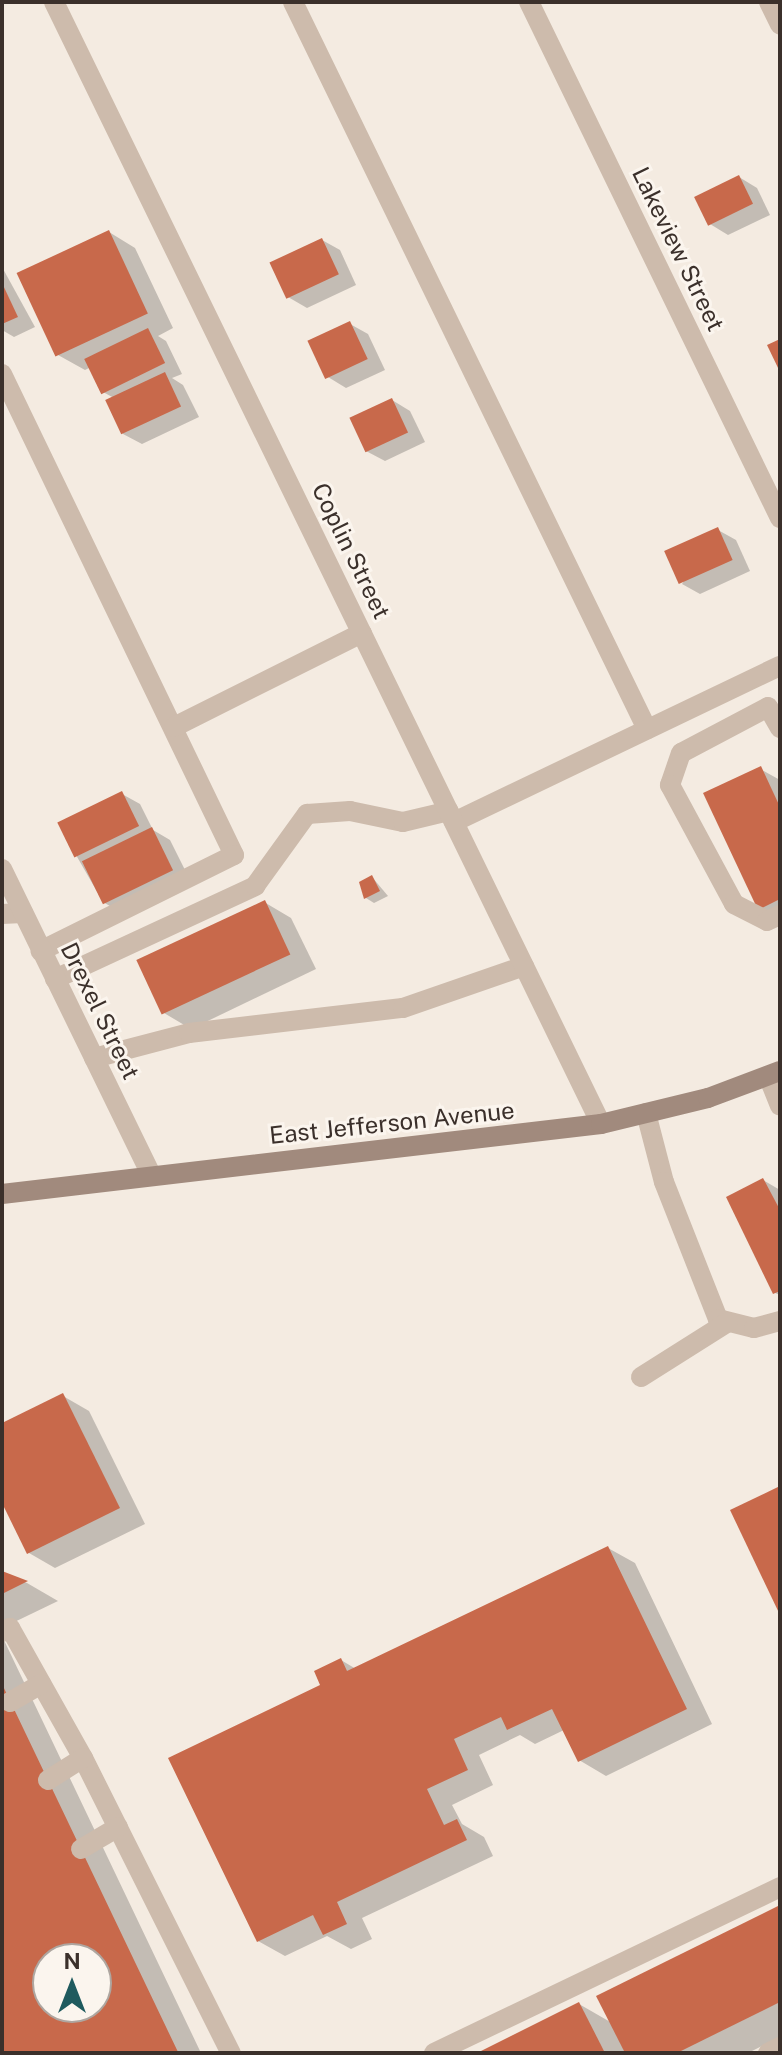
<!DOCTYPE html>
<style>
body{margin:0}
#map{position:relative;width:782px;height:2055px;overflow:hidden;background:#f4ebe1;font-family:"Public Sans",sans-serif}
div>[style]{position:absolute}
.shadow>*{inset:0;background:#0003}
.building>*{inset:0;background:#c8694b;transform-origin:0 0}
.lane>*{height:20px;margin:-10px;padding:0 10px;transform-origin:10px;border-radius:10px;background:#cdbbac}
.street>*{height:20px;margin:-10px;padding:0 10px;transform-origin:10px;border-radius:10px;background:#cdbbac}
.secondary>*{height:20px;margin:-10px;padding:0 10px;transform-origin:10px;border-radius:10px;background:#a18a7d}
span{translate:-50% -50%;white-space:nowrap;text-align:center;line-height:1.15;-webkit-text-stroke:6px #fbf5ee;paint-order:stroke}
.street-label{font-size:24px;color:#3b302b}
.frame{position:absolute;inset:0;border:4px solid #3b302b;pointer-events:none}
.north{position:absolute;left:32px;top:1943px;width:80px;height:80px;box-sizing:border-box;background:#fbf5ee;border:2px solid #aea6a0;border-radius:50%;rotate:0deg;font-size:22px;font-weight:700;line-height:32px;text-align:center;color:#3b302b}
.north::after{content:'';display:block;margin:auto;width:28px;height:36px;background:#1f5a5e;clip-path:polygon(50% 0,100% 100%,50% 72%,0 100%)}
</style>
<div id="map">
<div class="shadow">
<i style="clip-path:polygon(739px 177px,757px 188px,770px 215px,728px 235px,710px 224px)"></i>
<i style="clip-path:polygon(109px 232px,135px 248px,173px 328px,158px 336px,166px 341px,182px 374px,172px 378px,183px 385px,199px 417px,142px 444px,123px 434px,114px 398px,103px 392px,91px 367px,85px 370px,58px 355px)"></i>
<i style="clip-path:polygon(322px 240px,340px 250px,356px 285px,307px 308px,288px 297px)"></i>
<i style="clip-path:polygon(2px 267px,35px 327px,14px 337px,2px 330px)"></i>
<i style="clip-path:polygon(350px 324px,368px 334px,385px 370px,346px 388px,328px 377px)"></i>
<i style="clip-path:polygon(392px 400px,410px 411px,425px 442px,385px 461px,366px 451px)"></i>
<i style="clip-path:polygon(718px 530px,736px 540px,750px 571px,700px 594px,682px 584px)"></i>
<i style="clip-path:polygon(760px 769px,780px 780px,780px 920px,760px 908px)"></i>
<i style="clip-path:polygon(122px 794px,140px 804px,153px 830px,170px 840px,190px 880px,122px 913px,103px 902px,76px 855px)"></i>
<i style="clip-path:polygon(372px 877px,388px 896px,374px 903px,366px 898px)"></i>
<i style="clip-path:polygon(264px 902px,291px 918px,316px 969px,191px 1029px,164px 1013px)"></i>
<i style="clip-path:polygon(763px 1180px,780px 1190px,780px 1295px,775px 1293px)"></i>
<i style="clip-path:polygon(63px 1396px,89px 1411px,145px 1524px,55px 1568px,29px 1553px,2px 1499px,2px 1425px)"></i>
<i style="clip-path:polygon(608px 1548px,635px 1563px,712px 1724px,606px 1776px,579px 1760px,564px 1730px,535px 1744px,520px 1735px,479px 1755px,493px 1785px,452px 1805px,462px 1824px,484px 1837px,493px 1856px,362px 1918px,372px 1939px,351px 1949px,327px 1936px,285px 1956px,258px 1941px,323px 1686px,341px 1660px,356px 1669px)"></i>
<i style="clip-path:polygon(2px 1573px,27px 1583px,58px 1601px,2px 1628px)"></i>
<i style="clip-path:polygon(evenodd,2px 1636px,201px 2053px,2px 2053px,2px 1636px,48px 1959px,96px 1959px,96px 2007px,48px 2007px,48px 1959px)"></i>
<i style="clip-path:polygon(780px 1907px,780px 2037px,748px 2053px,481px 2053px,579px 2004px,612px 2023px)"></i>
</div>
<div class="building">
<i style="left:739px;top:175px;width:32px;height:50px;rotate:64deg"></i>
<i style="left:109px;top:230px;width:92px;height:102px;rotate:65deg"></i>
<i style="left:322px;top:238px;width:40px;height:58px;rotate:65deg"></i>
<i style="clip-path:polygon(2px 283px,18px 317px,2px 324px)"></i>
<i style="left:350px;top:321px;width:42px;height:47px;rotate:65deg"></i>
<i style="left:148px;top:328px;width:39px;height:71px;rotate:64deg"></i>
<i style="clip-path:polygon(780px 339px,780px 372px,767px 345px)"></i>
<i style="left:165px;top:372px;width:38px;height:66px;rotate:65deg"></i>
<i style="left:392px;top:398px;width:38px;height:47px;rotate:65deg"></i>
<i style="left:718px;top:527px;width:36px;height:59px;rotate:66deg"></i>
<i style="clip-path:polygon(761px 766px,780px 807px,780px 899px,758px 910px,703px 793px)"></i>
<i style="left:122px;top:791px;width:39px;height:72px;rotate:64deg"></i>
<i style="left:152px;top:827px;width:48px;height:78px;rotate:64deg"></i>
<i style="clip-path:polygon(372px 875px,380px 891px,364px 899px,359px 882px)"></i>
<i style="left:265px;top:900px;width:60px;height:142px;rotate:65deg"></i>
<i style="clip-path:polygon(763px 1178px,780px 1210px,780px 1291px,773px 1294px,726px 1197px)"></i>
<i style="clip-path:polygon(63px 1393px,120px 1508px,27px 1554px,2px 1503px,2px 1423px)"></i>
<i style="clip-path:polygon(780px 1486px,780px 1615px,730px 1510px)"></i>
<i style="clip-path:polygon(608px 1546px,687px 1709px,578px 1762px,552px 1709px,507px 1730px,501px 1717px,454px 1739px,468px 1770px,427px 1789px,444px 1825px,457px 1819px,467px 1840px,337px 1902px,347px 1924px,323px 1935px,313px 1915px,257px 1942px,168px 1758px,320px 1685px,314px 1671px,341px 1658px,347px 1671px)"></i>
<i style="clip-path:polygon(2px 1571px,28px 1581px,2px 1594px)"></i>
<i style="clip-path:polygon(evenodd,2px 1684px,178px 2052px,176px 2053px,2px 2053px,2px 1684px,48px 1959px,96px 1959px,96px 2007px,48px 2007px,48px 1959px)"></i>
<i style="clip-path:polygon(780px 1905px,780px 2002px,677px 2053px,625px 2053px,596px 1996px)"></i>
<i style="clip-path:polygon(579px 2002px,605px 2053px,477px 2053px)"></i>
</div>
<div class="lane">
<i style="left:293px;top:2px;width:809px;rotate:64.04deg"></i>
<i style="left:769px;top:2px;width:25px;rotate:64deg"></i>
<i style="left:2px;top:374px;width:534px;rotate:64.25deg"></i>
<i style="left:234px;top:855px;width:216px;rotate:153.6deg"></i>
<i style="left:174px;top:727px;width:210px;rotate:-26.6deg"></i>
<i style="left:780px;top:728px;width:24px;rotate:-120deg"></i>
<i style="left:768px;top:707px;width:98px;rotate:152.1deg"></i>
<i style="left:681px;top:753px;width:34px;rotate:109deg"></i>
<i style="left:670px;top:785px;width:135px;rotate:61.7deg"></i>
<i style="left:734px;top:904px;width:37px;rotate:27deg"></i>
<i style="left:767px;top:921px;width:14px;rotate:-25deg"></i>
<i style="left:454px;top:822px;width:361px;rotate:-25.6deg"></i>
<i style="left:2px;top:914px;width:21px;rotate:-3deg"></i>
<i style="left:55px;top:979px;width:221px;rotate:-24.9deg"></i>
<i style="left:255px;top:886px;width:89px;rotate:-54.2deg"></i>
<i style="left:307px;top:814px;width:43px;rotate:-4deg"></i>
<i style="left:350px;top:811px;width:54px;rotate:11.7deg"></i>
<i style="left:403px;top:822px;width:47px;rotate:-13.4deg"></i>
<i style="left:94px;top:1058px;width:98px;rotate:-14.7deg"></i>
<i style="left:189px;top:1033px;width:215px;rotate:-6.7deg"></i>
<i style="left:403px;top:1008px;width:128px;rotate:-19.1deg"></i>
<i style="left:768px;top:1076px;width:32px;rotate:68deg"></i>
<i style="left:646px;top:1113px;width:71px;rotate:75.4deg"></i>
<i style="left:664px;top:1182px;width:147px;rotate:68.5deg"></i>
<i style="left:718px;top:1319px;width:37px;rotate:14deg"></i>
<i style="left:754px;top:1328px;width:27px;rotate:-15deg"></i>
<i style="left:641px;top:1377px;width:103px;rotate:-32.3deg"></i>
<i style="left:2px;top:1632px;width:9px;rotate:-27deg"></i>
<i style="left:10px;top:1628px;width:149px;rotate:60.7deg"></i>
<i style="left:83px;top:1758px;width:330px;rotate:63.4deg"></i>
<i style="left:10px;top:1702px;width:36px;rotate:-30deg"></i>
<i style="left:48px;top:1780px;width:41px;rotate:-32.2deg"></i>
<i style="left:81px;top:1849px;width:43px;rotate:-30.7deg"></i>
<i style="left:434px;top:2053px;width:384px;rotate:-25.6deg"></i>
</div>
<div class="street">
<i style="left:54px;top:2px;width:1248px;rotate:64.01deg"></i>
<i style="left:529px;top:2px;width:574px;rotate:64.06deg"></i>
<i style="left:2px;top:869px;width:340px;rotate:64deg"></i>
<i style="left:768px;top:2053px;width:13px;rotate:-27deg"></i>
</div>
<div class="secondary">
<i style="left:2px;top:1194px;width:603px;rotate:-6.67deg"></i>
<i style="left:601px;top:1124px;width:110px;rotate:-13.7deg"></i>
<i style="left:708px;top:1098px;width:77px;rotate:-20.6deg"></i>
</div>
<div class="street-label">
<span style="left:678px;top:249px;rotate:64deg">Lakeview Street</span>
<span style="left:351px;top:551px;rotate:64deg">Coplin Street</span>
<span style="left:100px;top:1011px;rotate:64deg">Drexel Street</span>
<span style="left:392px;top:1123px;rotate:-6deg">East Jefferson Avenue</span>
</div>
<div class="frame"></div>
<div class="north">N</div>
</div>
